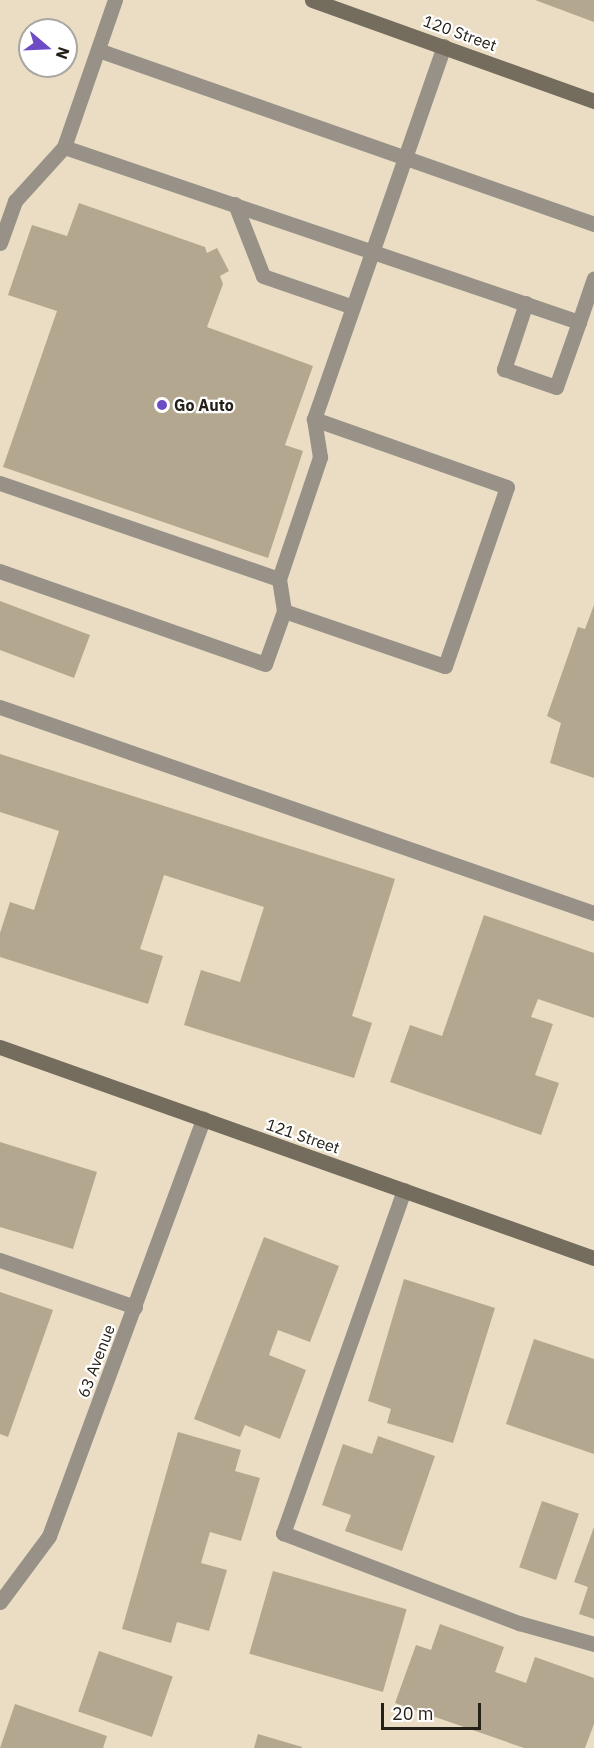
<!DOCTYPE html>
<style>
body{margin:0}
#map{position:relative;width:594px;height:1748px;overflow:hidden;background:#eaddc4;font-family:"IBM Plex Sans",sans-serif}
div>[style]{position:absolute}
.building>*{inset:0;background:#b4a790;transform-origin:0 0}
.lane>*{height:15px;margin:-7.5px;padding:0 7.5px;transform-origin:7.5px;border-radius:7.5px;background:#979187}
.street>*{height:15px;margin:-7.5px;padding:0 7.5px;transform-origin:7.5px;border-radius:7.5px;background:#979187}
.secondary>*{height:15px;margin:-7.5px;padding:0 7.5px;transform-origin:7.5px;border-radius:7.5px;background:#746c5d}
.dots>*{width:16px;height:16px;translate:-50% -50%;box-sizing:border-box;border:3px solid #fff;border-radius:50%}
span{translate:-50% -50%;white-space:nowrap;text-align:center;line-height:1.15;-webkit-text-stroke:4.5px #fff;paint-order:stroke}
.street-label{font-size:16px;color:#252017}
.poi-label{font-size:16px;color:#252017;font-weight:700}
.left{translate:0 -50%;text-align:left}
.north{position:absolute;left:18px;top:18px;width:60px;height:60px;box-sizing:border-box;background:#fff;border:2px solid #a8a6a2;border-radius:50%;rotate:109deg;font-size:16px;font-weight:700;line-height:24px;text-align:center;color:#252017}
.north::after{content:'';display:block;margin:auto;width:21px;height:27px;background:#6e4cc6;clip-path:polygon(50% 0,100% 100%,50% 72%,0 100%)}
.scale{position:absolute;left:381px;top:1703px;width:100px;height:27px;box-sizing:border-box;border:3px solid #252017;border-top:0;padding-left:8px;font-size:18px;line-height:21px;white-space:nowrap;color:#252017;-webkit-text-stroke:4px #fff;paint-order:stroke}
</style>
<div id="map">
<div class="building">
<i style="clip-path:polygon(535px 0,594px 0,594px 22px)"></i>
<i style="clip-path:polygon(79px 203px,205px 247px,207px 253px,217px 248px,229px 271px,220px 276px,223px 284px,207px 327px,313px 366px,285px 445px,303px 451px,268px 558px,3px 467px,57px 311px,8px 295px,32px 225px,67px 236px)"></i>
<i style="clip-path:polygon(0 601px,90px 635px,74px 678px,0 650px)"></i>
<i style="clip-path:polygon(594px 605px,594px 778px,550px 763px,561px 723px,547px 716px,578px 627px,585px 629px)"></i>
<i style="clip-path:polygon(0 754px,395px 879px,352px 1016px,372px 1023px,354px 1078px,184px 1025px,201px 970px,240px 982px,264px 907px,164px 875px,140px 949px,163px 956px,148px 1004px,0 957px,0 933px,10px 902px,34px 910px,59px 831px,0 812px)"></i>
<i style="clip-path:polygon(484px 915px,594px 953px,594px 1018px,538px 999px,531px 1017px,553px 1024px,535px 1075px,559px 1083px,541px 1135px,390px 1082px,410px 1025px,442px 1036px)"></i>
<i style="clip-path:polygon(0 1142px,97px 1172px,73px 1249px,0 1227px)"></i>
<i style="clip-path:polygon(264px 1237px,339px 1266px,310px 1342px,278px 1330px,269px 1355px,306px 1370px,280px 1439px,245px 1425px,240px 1437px,194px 1419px)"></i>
<i style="clip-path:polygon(404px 1279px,495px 1308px,453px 1443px,387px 1423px,391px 1409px,368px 1401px)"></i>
<i style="clip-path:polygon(0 1292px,53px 1310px,8px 1437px,0 1434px)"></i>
<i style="clip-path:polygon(534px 1339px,594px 1359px,594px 1454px,506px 1424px)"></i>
<i style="clip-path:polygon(178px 1432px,241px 1450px,235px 1471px,260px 1478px,241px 1541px,210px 1532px,201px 1563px,227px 1570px,209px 1631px,177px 1622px,171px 1643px,122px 1629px)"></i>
<i style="clip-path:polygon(378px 1436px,435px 1456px,402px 1551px,345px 1531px,351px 1515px,322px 1505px,343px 1444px,372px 1454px)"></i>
<i style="left:542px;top:1501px;width:39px;height:70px;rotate:19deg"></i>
<i style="clip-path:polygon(594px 1527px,594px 1619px,579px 1614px,588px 1587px,574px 1582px)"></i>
<i style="left:273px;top:1571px;width:139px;height:86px;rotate:16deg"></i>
<i style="clip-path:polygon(440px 1624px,504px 1647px,495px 1672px,526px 1683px,535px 1657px,594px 1678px,594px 1724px,585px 1748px,524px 1748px,395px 1703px,416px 1645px,431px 1650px)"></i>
<i style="left:99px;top:1651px;width:78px;height:64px;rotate:19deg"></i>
<i style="clip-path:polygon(15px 1704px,107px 1736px,103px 1748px,0 1748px)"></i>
<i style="clip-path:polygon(258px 1734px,302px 1747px,302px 1748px,254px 1748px)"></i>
</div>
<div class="lane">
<i style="left:98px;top:50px;width:526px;rotate:19.33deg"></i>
<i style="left:64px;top:147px;width:544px;rotate:18.77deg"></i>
<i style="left:579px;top:322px;width:46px;rotate:-71.2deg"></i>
<i style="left:235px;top:204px;width:77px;rotate:68.7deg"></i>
<i style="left:263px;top:276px;width:95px;rotate:19deg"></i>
<i style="left:0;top:243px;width:45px;rotate:-70.3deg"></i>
<i style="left:15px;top:201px;width:73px;rotate:-47.8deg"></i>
<i style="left:64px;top:147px;width:156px;rotate:-70.9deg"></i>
<i style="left:526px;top:303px;width:70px;rotate:108.4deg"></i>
<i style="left:504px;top:369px;width:55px;rotate:19.1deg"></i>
<i style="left:556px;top:387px;width:69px;rotate:-70.5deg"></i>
<i style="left:0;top:483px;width:295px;rotate:19deg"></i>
<i style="left:279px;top:579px;width:32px;rotate:81deg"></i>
<i style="left:284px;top:611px;width:56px;rotate:109.7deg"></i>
<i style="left:265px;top:664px;width:281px;rotate:-160.7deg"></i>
<i style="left:279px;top:579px;width:129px;rotate:-71.4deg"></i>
<i style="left:320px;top:457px;width:38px;rotate:-99deg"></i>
<i style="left:284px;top:611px;width:170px;rotate:18.9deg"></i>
<i style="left:445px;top:666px;width:189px;rotate:-70.9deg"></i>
<i style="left:507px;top:487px;width:205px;rotate:-160.6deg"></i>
<i style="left:314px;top:419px;width:395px;rotate:-70.8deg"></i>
<i style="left:0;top:707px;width:629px;rotate:19.13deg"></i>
<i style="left:404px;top:1190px;width:364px;rotate:109.4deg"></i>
<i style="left:283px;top:1533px;width:253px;rotate:20.9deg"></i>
<i style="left:519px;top:1623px;width:78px;rotate:15.6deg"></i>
<i style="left:0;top:1260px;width:143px;rotate:19.2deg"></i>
</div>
<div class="street">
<i style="left:0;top:1602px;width:82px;rotate:-53.4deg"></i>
<i style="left:49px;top:1536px;width:445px;rotate:-69.7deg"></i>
</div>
<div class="secondary">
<i style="left:312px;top:0;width:300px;rotate:19.7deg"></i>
<i style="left:0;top:1047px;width:630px;rotate:19.56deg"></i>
</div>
<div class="dots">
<i style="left:162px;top:405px;background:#6e4cc6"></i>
</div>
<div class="street-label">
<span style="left:460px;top:33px;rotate:20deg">120 Street</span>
<span style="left:303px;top:1136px;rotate:19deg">121 Street</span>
<span style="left:96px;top:1361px;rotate:-69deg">63 Avenue</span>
</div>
<div class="poi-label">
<span class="left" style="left:174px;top:405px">Go Auto</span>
</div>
<div class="north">N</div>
<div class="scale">20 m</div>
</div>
